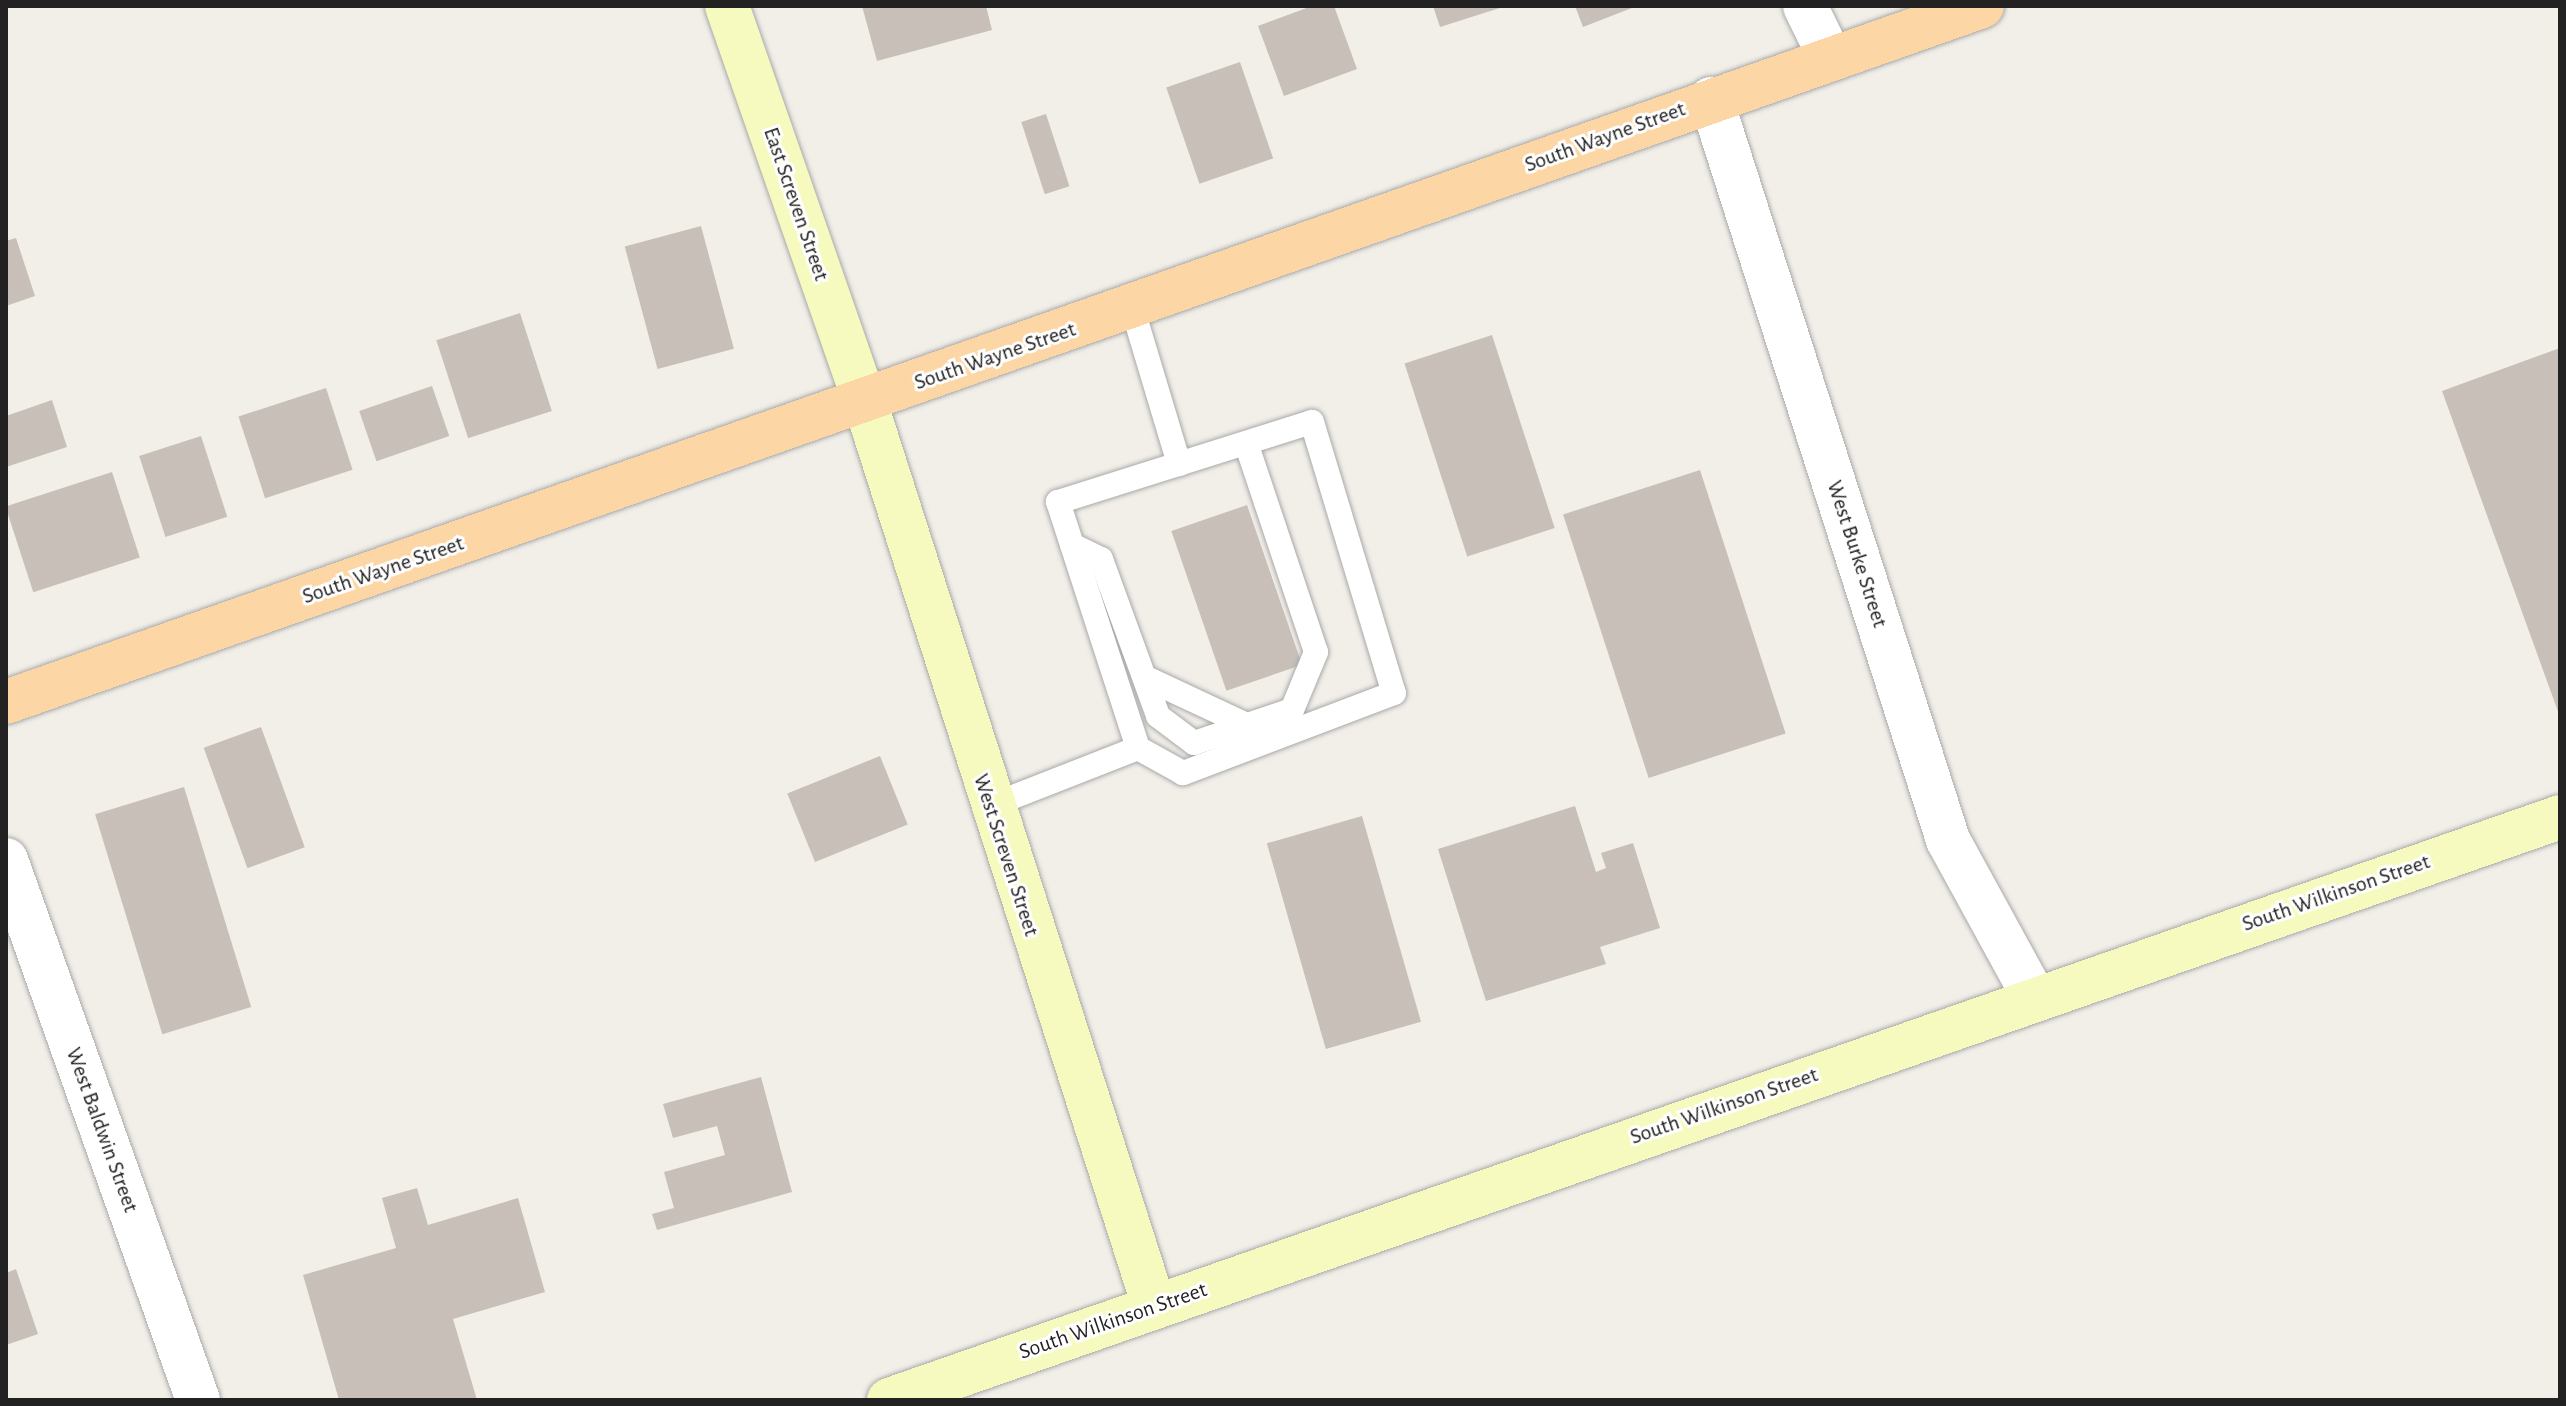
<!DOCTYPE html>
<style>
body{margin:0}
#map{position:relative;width:2566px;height:1406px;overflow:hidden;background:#f2efe9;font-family:"Alegreya Sans",sans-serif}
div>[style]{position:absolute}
.building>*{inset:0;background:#c7bfb8;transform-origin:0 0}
.roads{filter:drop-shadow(0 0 2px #a9a9a9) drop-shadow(0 0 2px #a9a9a9)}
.lane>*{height:24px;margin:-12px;padding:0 12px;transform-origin:12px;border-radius:12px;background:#fff}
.street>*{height:44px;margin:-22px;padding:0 22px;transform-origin:22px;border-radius:22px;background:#fff}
.secondary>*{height:44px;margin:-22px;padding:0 22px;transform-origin:22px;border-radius:22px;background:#f7fabf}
.primary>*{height:44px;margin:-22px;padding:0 22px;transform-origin:22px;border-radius:22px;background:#fcd6a4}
span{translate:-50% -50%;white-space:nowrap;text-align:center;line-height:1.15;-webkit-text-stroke:6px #fff;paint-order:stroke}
.street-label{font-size:22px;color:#222}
.frame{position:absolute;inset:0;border:8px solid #222;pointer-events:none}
</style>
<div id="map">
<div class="building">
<i style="clip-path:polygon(862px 6px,986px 6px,992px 30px,877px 61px)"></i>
<i style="clip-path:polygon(1312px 6px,1334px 6px,1357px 69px,1284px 96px,1258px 26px)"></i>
<i style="clip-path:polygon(1433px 6px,1503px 6px,1503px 7px,1440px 27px)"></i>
<i style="clip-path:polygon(1575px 6px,1637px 6px,1583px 27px)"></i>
<i style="left:1240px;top:62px;width:102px;height:78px;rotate:71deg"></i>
<i style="left:1046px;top:114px;width:76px;height:26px;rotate:72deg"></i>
<i style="left:701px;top:226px;width:127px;height:79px;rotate:75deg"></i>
<i style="clip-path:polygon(16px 238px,35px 296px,6px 306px,6px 241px)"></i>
<i style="left:520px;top:313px;width:103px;height:88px;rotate:72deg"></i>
<i style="left:1492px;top:335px;width:203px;height:92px;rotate:72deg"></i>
<i style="clip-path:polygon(2560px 348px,2560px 717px,2442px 391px)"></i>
<i style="left:432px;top:386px;width:53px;height:77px;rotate:71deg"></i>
<i style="left:326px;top:388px;width:86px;height:92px;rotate:72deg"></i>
<i style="clip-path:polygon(52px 400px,67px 447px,6px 467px,6px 416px)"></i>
<i style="left:201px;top:436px;width:85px;height:65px;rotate:72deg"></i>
<i style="left:1700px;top:470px;width:277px;height:144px;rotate:72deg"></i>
<i style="left:112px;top:472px;width:90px;height:112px;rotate:72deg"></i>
<i style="left:1247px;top:505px;width:169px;height:80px;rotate:71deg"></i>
<i style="left:261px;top:727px;width:128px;height:61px;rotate:70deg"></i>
<i style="left:880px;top:756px;width:74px;height:100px;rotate:68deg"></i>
<i style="left:184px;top:787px;width:230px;height:93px;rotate:73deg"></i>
<i style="clip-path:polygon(1575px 806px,1596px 872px,1606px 868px,1601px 853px,1633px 843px,1660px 928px,1600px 947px,1606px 964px,1486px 1001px,1438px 849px)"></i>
<i style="left:1362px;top:816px;width:214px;height:99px;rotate:74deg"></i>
<i style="clip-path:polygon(761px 1077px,792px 1192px,657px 1230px,652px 1214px,674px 1208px,664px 1172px,725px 1155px,717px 1126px,673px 1138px,663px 1104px)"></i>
<i style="clip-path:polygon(417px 1188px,428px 1225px,518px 1198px,545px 1292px,453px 1319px,477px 1400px,339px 1400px,303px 1275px,396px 1248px,382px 1198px)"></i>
<i style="clip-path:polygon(16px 1269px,38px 1334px,6px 1345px,6px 1273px)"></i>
</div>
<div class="roads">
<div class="lane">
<i style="left:1132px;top:307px;width:164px;rotate:73.3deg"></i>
<i style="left:1312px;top:422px;width:283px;rotate:73.2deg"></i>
<i style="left:1394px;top:693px;width:226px;rotate:159.2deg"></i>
<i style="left:1183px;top:773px;width:51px;rotate:-150.9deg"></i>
<i style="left:1138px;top:748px;width:259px;rotate:-108deg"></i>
<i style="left:1058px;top:502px;width:266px;rotate:-17.5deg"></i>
<i style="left:1072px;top:545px;width:32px;rotate:26deg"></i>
<i style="left:1101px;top:559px;width:167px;rotate:70deg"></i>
<i style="left:1158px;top:716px;width:45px;rotate:36.9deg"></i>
<i style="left:1194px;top:743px;width:103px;rotate:-18.6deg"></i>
<i style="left:1292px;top:710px;width:63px;rotate:-67.5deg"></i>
<i style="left:1316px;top:652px;width:220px;rotate:-108.5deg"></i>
<i style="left:1146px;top:678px;width:116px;rotate:25deg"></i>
<i style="left:990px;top:806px;width:159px;rotate:-21.4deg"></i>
</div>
<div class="street">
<i style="left:1805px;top:6px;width:59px;rotate:63.9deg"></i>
<i style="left:1711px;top:99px;width:778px;rotate:72.26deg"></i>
<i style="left:1948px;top:840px;width:179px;rotate:61.3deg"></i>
<i style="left:6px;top:860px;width:573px;rotate:70.43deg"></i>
</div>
<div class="secondary">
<i style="left:727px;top:6px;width:419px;rotate:70.8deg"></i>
<i style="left:865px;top:402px;width:949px;rotate:72.27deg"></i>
<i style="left:889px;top:1400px;width:1770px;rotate:-19.23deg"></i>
</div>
<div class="primary">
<i style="left:6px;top:702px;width:2095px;rotate:-19.4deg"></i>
</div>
</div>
<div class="street-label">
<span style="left:1605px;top:137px;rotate:-20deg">South Wayne Street</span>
<span style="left:796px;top:204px;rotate:71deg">East Screven Street</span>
<span style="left:995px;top:356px;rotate:-19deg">South Wayne Street</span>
<span style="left:1857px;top:554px;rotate:72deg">West Burke Street</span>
<span style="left:383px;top:570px;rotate:-19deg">South Wayne Street</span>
<span style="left:1006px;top:855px;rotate:72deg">West Screven Street</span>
<span style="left:2336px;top:893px;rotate:-19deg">South Wilkinson Street</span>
<span style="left:1724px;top:1106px;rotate:-19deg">South Wilkinson Street</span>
<span style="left:102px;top:1130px;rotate:70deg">West Baldwin Street</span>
<span style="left:1113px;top:1321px;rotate:-19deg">South Wilkinson Street</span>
</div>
<div class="frame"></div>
</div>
